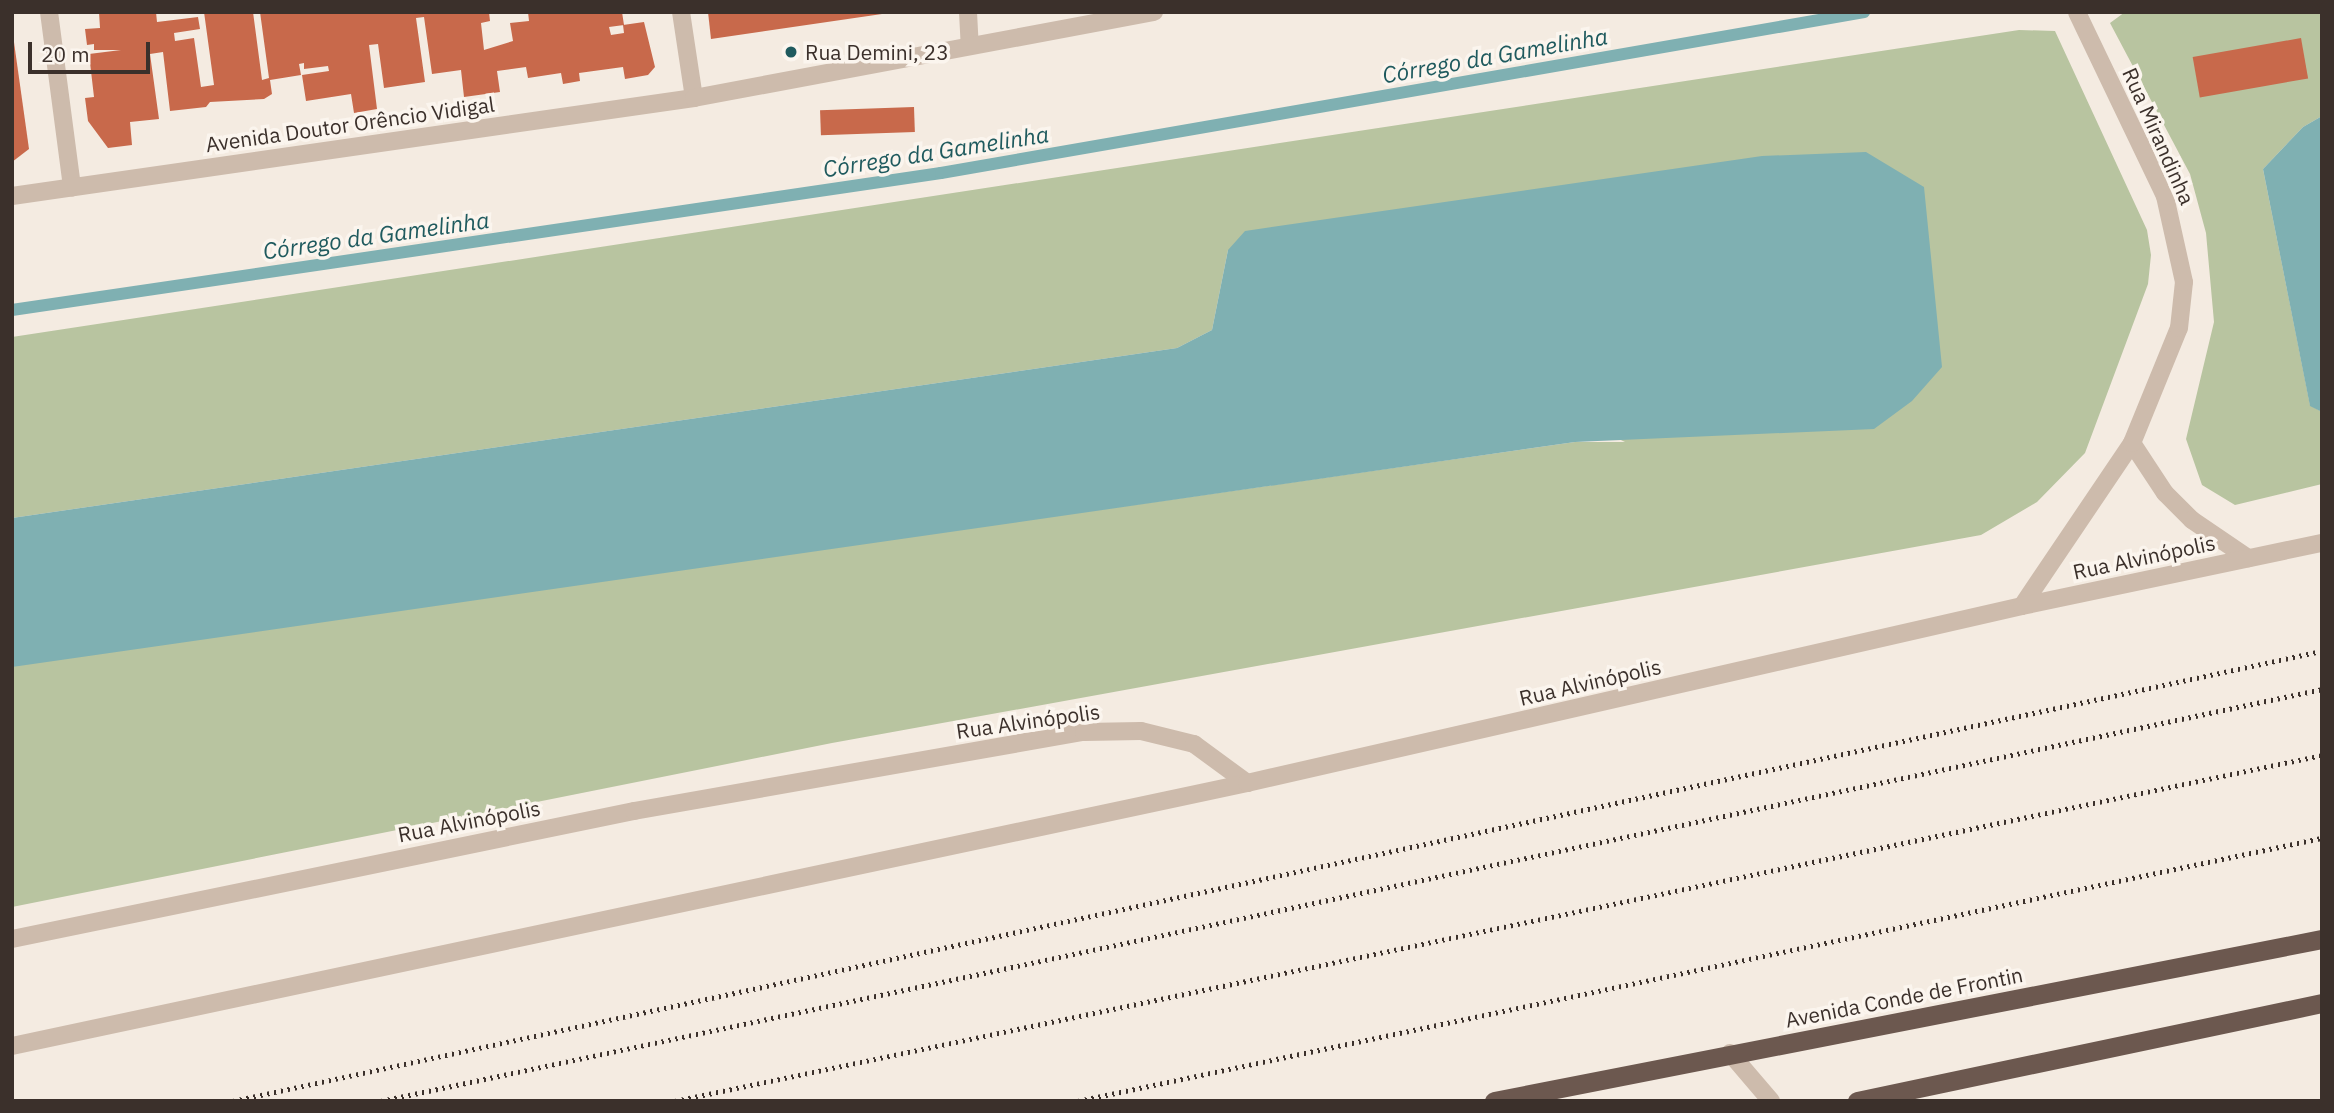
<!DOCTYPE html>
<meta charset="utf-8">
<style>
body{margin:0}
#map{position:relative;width:2334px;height:1113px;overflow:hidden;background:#f4ebe1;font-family:"IBM Plex Sans",sans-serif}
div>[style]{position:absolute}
.green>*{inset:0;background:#b8c4a0}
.water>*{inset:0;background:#7fb0b2}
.stream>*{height:12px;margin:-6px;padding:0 6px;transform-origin:6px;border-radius:6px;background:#7fb0b2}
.building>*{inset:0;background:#c8694b;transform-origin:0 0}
.minor>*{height:18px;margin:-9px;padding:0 9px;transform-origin:9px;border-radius:9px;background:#cdbbac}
.tertiary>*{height:18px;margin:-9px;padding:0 9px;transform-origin:9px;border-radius:9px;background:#cdbbac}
.trunk>*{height:19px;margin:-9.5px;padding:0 9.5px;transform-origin:9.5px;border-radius:9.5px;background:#6c584f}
.rail>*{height:5px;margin-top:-2.5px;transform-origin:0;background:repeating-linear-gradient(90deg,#3b302b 0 2px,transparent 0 7px)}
.dots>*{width:19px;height:19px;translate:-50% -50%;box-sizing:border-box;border:4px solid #fbf5ee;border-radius:50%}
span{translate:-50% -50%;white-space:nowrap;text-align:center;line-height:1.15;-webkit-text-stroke:7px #fbf5ee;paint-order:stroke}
.poi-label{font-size:21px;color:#3b302b}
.left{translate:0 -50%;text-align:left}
.street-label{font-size:21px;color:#3b302b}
.water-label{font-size:23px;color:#1f5a5e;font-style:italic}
.frame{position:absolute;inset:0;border:14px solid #3b302b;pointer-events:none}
.scale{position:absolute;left:28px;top:42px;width:122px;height:32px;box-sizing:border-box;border:4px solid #3b302b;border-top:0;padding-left:9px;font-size:21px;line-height:24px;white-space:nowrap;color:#3b302b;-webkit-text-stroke:5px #fbf5ee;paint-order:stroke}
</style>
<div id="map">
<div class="green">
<i style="clip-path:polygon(2125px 12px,2322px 12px,2322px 116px,2303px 127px,2263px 169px,2310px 405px,2322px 412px,2322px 484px,2235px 505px,2202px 485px,2186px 439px,2214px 322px,2206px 233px,2190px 174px,2110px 23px)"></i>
<i style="clip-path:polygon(2019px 30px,2055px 31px,2147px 230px,2151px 255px,2148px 284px,2085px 453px,2037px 502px,1981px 535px,832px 743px,12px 907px,12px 667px,23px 663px,1575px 442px,1625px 442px,1228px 250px,1212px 330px,1177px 348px,12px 518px,12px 337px)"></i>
</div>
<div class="water">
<i style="clip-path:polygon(2322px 116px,2322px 412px,2310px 406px,2263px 169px,2303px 127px)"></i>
<i style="clip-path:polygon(1866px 152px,1924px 187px,1942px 367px,1912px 401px,1874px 429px,1575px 442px,12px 667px,12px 518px,1177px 348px,1212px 330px,1228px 250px,1245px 231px,1762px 156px)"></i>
</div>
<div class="stream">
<i style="left:12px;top:310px;width:939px;rotate:-8.39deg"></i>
<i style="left:941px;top:173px;width:937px;rotate:-9.89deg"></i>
</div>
<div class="building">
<i style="clip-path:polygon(99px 12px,156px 12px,157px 22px,198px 17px,200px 29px,174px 33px,175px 41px,194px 38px,201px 87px,214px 85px,204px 12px,253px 12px,262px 80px,269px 78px,260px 12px,489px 12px,490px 21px,481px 23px,484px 50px,513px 41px,510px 23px,529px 21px,528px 12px,622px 12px,624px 25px,609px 27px,611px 35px,624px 33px,623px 25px,644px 22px,655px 67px,648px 75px,625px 79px,623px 67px,579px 73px,580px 81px,563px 84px,561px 73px,528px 78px,526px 67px,497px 71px,500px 92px,464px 97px,461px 70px,432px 74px,424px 17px,416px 18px,425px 82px,384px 88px,378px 44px,369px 45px,377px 109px,354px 113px,351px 94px,306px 101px,302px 75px,329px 71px,328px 66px,304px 69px,304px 63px,299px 64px,301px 75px,270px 80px,272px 94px,264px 99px,210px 102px,206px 107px,170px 111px,163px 52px,150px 54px,159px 119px,130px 122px,132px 145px,108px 148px,88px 121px,85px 98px,94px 97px,89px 54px,121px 50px,94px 50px,94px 44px,87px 45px,85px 29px,100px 28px)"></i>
<i style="clip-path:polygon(708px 12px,881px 12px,882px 14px,711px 39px)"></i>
<i style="clip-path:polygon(12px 28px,29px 149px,12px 162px)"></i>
<i style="left:2301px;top:38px;width:41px;height:110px;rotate:80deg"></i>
<i style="left:914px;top:107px;width:25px;height:94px;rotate:88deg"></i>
</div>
<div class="minor">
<i style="left:49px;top:12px;width:177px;rotate:82.5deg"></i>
<i style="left:681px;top:12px;width:87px;rotate:81.4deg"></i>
<i style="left:968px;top:12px;width:33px;rotate:87deg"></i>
<i style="left:2132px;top:443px;width:60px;rotate:56.6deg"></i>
<i style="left:2165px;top:493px;width:38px;rotate:45deg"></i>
<i style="left:2192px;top:520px;width:68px;rotate:34.2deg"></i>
<i style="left:2022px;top:606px;width:197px;rotate:-56deg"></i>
<i style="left:2132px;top:443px;width:124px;rotate:-67.8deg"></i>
<i style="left:2179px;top:328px;width:46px;rotate:-83.8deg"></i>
<i style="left:2184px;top:282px;width:88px;rotate:-102.5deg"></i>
<i style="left:2165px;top:196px;width:204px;rotate:-115.6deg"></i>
<i style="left:12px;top:939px;width:635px;rotate:-11.63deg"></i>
<i style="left:634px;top:811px;width:457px;rotate:-10deg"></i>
<i style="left:1084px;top:732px;width:57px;rotate:-1deg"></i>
<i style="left:1141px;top:731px;width:55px;rotate:13.8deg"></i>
<i style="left:1194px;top:744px;width:66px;rotate:36.3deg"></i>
</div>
<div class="tertiary">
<i style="left:12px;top:196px;width:689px;rotate:-8.18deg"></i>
<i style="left:694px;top:98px;width:468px;rotate:-10.6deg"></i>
<i style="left:12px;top:1046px;width:1263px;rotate:-12.02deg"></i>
<i style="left:1247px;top:783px;width:795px;rotate:-12.86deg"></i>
<i style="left:2022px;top:606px;width:307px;rotate:-11.9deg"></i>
<i style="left:1730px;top:1053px;width:63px;rotate:49.5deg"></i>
</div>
<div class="trunk">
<i style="left:1494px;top:1101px;width:844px;rotate:-11.07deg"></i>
<i style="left:1857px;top:1101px;width:475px;rotate:-11.9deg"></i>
</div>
<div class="rail">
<i style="left:233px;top:1101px;width:2137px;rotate:-12.16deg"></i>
<i style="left:381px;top:1101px;width:1984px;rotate:-11.98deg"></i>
<i style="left:675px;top:1101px;width:1683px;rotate:-11.86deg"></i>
<i style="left:1078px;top:1101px;width:1271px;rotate:-11.94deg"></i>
</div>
<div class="dots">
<i style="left:791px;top:52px;background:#1f5a5e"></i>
</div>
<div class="poi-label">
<span class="left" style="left:805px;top:52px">Rua Demini, 23</span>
</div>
<div class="street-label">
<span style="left:350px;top:124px;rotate:-8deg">Avenida Doutor Orêncio Vidigal</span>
<span style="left:2159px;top:136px;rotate:66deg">Rua Mirandinha</span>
<span style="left:2144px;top:557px;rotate:-12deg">Rua Alvinópolis</span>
<span style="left:1590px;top:682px;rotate:-13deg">Rua Alvinópolis</span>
<span style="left:1028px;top:721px;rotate:-8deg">Rua Alvinópolis</span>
<span style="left:469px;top:821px;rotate:-11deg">Rua Alvinópolis</span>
<span style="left:1904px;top:997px;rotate:-11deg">Avenida Conde de Frontin</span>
</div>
<div class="water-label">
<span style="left:1495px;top:55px;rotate:-10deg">Córrego da Gamelinha</span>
<span style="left:936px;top:151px;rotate:-9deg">Córrego da Gamelinha</span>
<span style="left:376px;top:235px;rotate:-8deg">Córrego da Gamelinha</span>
</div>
<div class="frame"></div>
<div class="scale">20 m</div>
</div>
